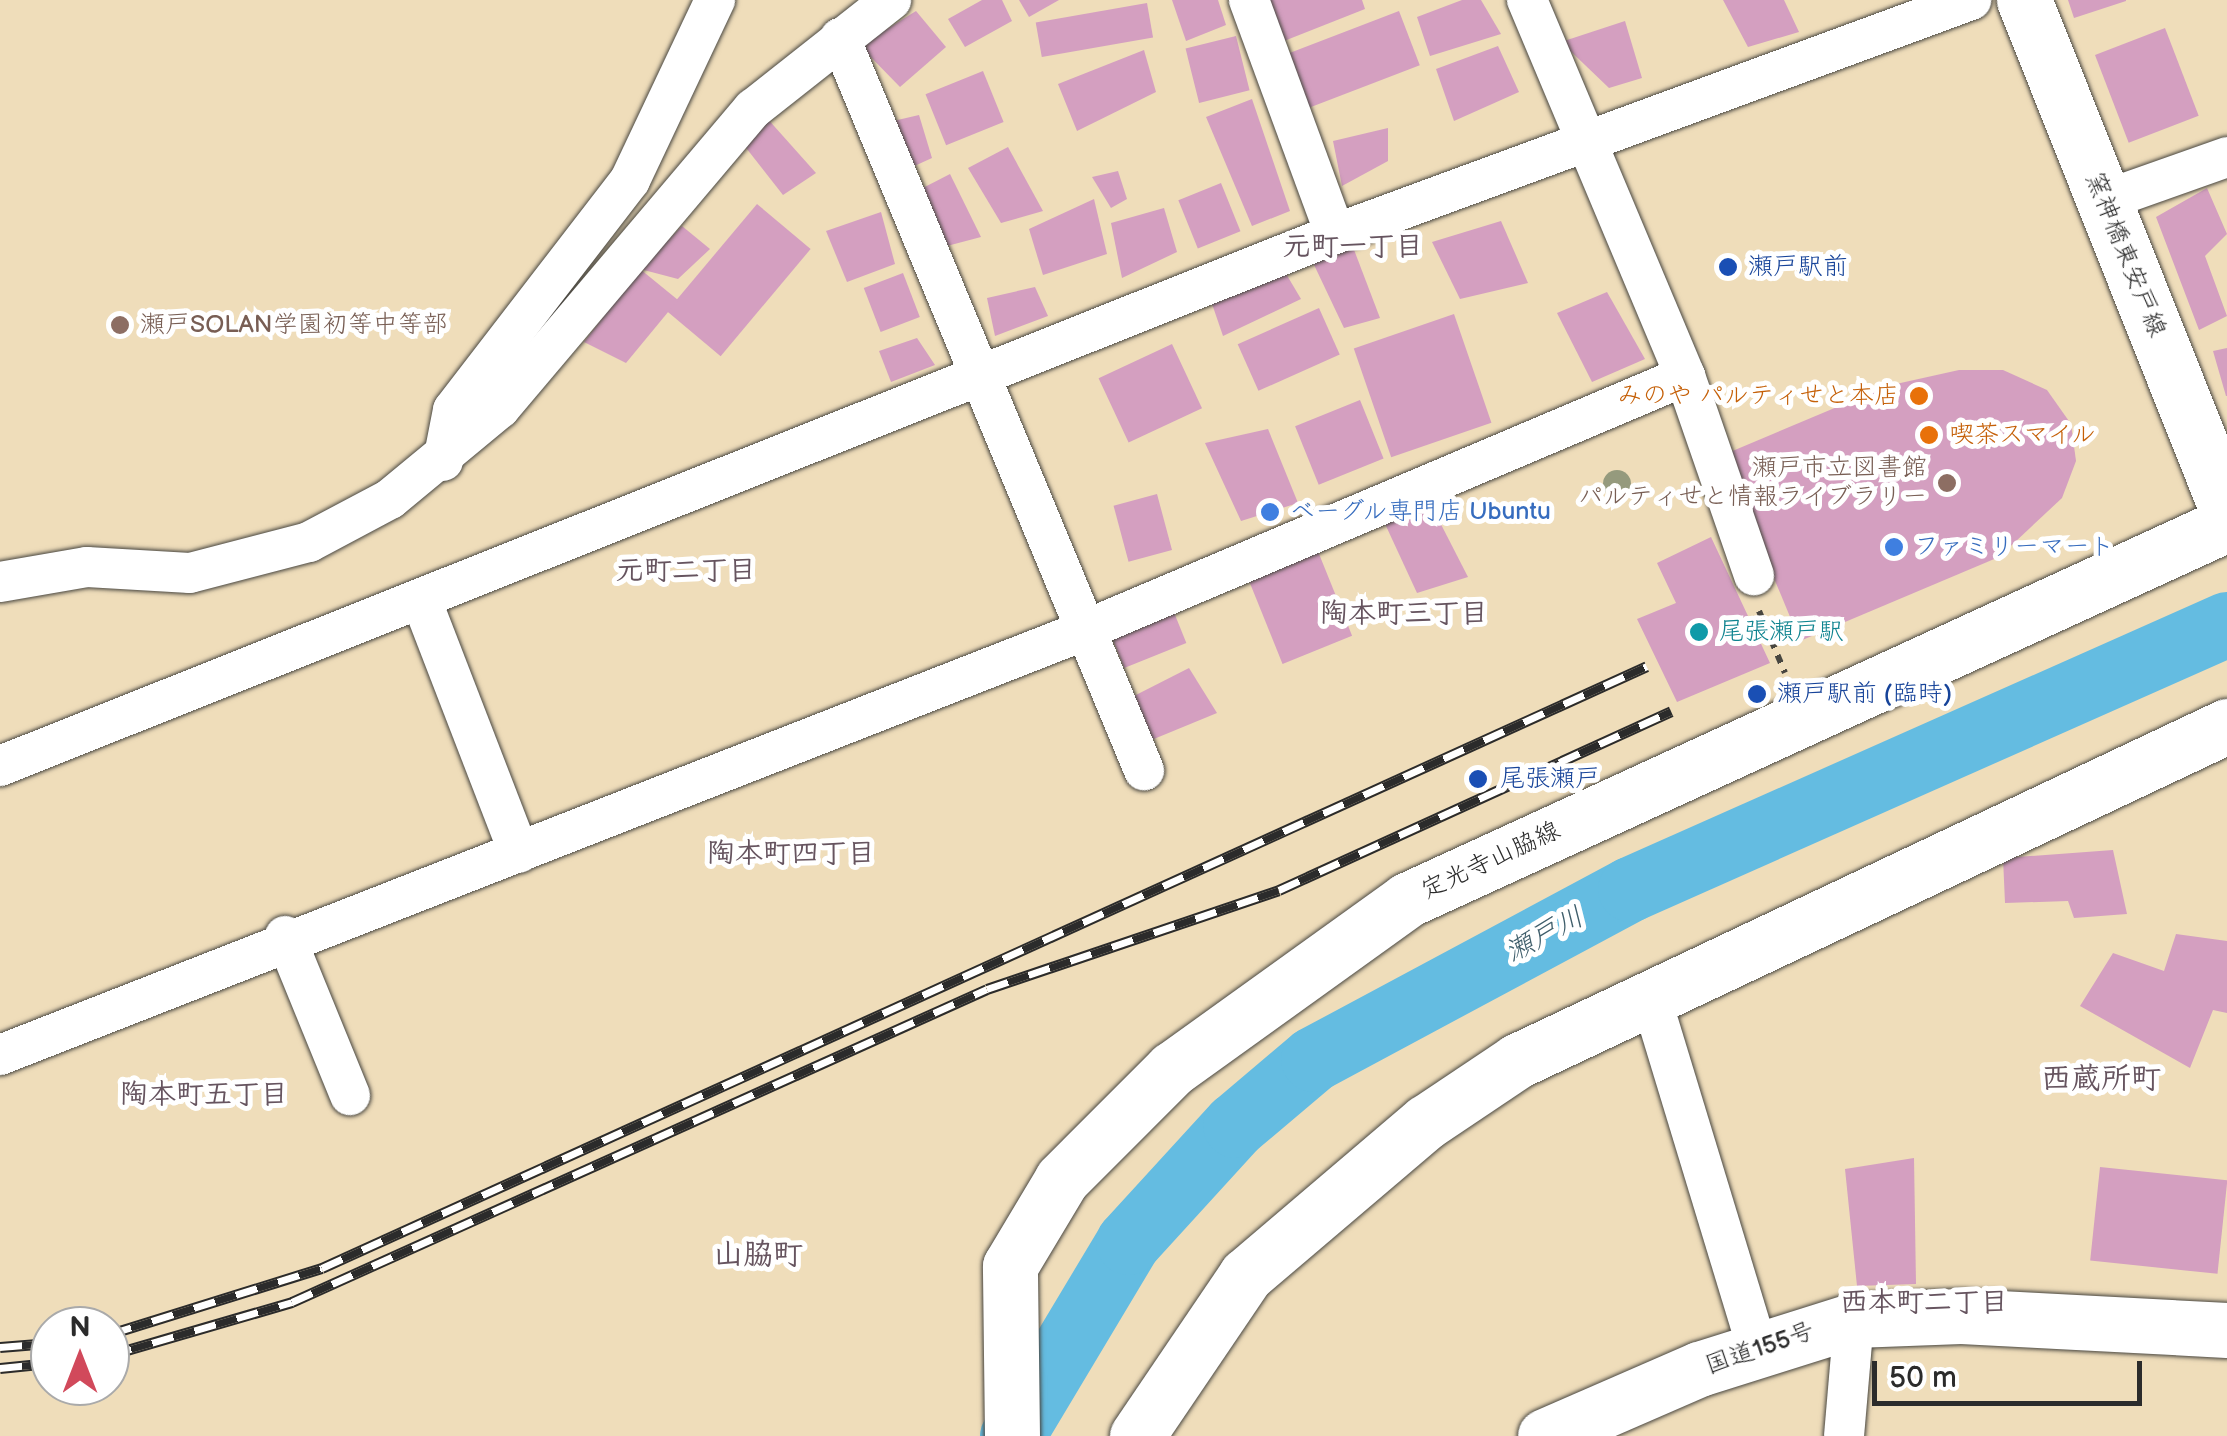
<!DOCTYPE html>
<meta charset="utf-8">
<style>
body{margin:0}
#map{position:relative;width:2227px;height:1436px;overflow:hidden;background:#efddba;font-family:"Balsamiq Sans","Klee One",sans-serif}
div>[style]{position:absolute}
.river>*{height:65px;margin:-32.5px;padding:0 32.5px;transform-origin:32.5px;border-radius:32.5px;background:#64bce1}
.building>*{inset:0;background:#d49fc0;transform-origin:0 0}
.path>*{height:6px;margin-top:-3px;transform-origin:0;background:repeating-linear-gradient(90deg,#484640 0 8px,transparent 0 16px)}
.roads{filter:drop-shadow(0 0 2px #484640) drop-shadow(0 0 2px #484640)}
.street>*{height:40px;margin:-20px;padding:0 20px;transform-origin:20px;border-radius:20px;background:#fff}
.secondary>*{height:55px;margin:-27.5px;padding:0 27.5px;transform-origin:27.5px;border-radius:27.5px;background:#fff}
.highway>*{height:55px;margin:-27.5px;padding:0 27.5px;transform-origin:27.5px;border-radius:27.5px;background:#fff}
.rail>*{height:11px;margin-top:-5.5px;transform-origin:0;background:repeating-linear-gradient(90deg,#fff 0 22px,#2b2b2b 0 44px);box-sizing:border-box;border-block:2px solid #2b2b2b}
.trees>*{width:28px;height:28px;margin:-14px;border-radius:50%;background:#959a7d}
.dots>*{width:28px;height:28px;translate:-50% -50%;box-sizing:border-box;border:5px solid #fff;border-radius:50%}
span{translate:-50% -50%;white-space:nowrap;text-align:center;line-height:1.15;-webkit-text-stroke:10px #fff;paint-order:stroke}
.street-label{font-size:25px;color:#2b2b2b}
.transit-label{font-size:25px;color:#164399}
.left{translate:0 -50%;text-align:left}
.education-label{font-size:25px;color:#785e54}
.right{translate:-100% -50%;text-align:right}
.food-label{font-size:25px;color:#c56008}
.shop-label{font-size:25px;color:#366cbe}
.culture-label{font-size:25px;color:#0d838f}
.neighbourhood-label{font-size:28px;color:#66545f;font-weight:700}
.water-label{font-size:28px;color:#3f5e6b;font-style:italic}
.quarter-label{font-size:30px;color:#66545f;font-weight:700}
.north{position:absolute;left:30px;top:1306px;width:100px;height:100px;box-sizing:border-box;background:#fff;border:2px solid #aaa;border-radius:50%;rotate:0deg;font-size:28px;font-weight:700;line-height:40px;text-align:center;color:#2b2b2b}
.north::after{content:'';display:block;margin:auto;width:35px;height:45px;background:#d1495b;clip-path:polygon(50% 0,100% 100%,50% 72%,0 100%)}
.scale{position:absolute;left:1872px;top:1361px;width:270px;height:45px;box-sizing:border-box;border:5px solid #2b2b2b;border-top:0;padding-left:12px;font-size:30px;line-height:35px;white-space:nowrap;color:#2b2b2b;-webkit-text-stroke:8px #fff;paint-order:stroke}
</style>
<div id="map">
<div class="river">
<i style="left:1012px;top:1436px;width:226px;rotate:-59.1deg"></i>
<i style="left:1128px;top:1242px;width:159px;rotate:-47.6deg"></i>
<i style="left:1235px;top:1125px;width:102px;rotate:-40.2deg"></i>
<i style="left:1313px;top:1059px;width:360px;rotate:-28.2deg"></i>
<i style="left:1630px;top:889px;width:653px;rotate:-23.94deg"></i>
</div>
<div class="building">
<i style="clip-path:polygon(982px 0,1002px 0,1012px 21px,965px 47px,948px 19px)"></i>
<i style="clip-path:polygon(1019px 0,1059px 0,1029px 17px)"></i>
<i style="clip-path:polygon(1172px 0,1218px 0,1226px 25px,1186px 41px)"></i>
<i style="clip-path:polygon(1269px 0,1362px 0,1365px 9px,1284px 41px)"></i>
<i style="clip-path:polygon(1462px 0,1481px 0,1501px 34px,1430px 56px,1417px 17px)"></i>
<i style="clip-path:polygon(1723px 0,1784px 0,1799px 32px,1748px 47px)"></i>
<i style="clip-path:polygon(2068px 0,2126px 0,2126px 1px,2074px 18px)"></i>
<i style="left:1147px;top:3px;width:35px;height:113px;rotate:80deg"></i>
<i style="clip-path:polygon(916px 11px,946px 47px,900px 87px,860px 46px)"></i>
<i style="left:1399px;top:11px;width:58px;height:120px;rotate:69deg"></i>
<i style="clip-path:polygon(1625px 21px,1642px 78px,1609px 88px,1561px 42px)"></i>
<i style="left:2165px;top:28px;width:94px;height:75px;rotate:69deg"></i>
<i style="left:1236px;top:36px;width:56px;height:52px;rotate:76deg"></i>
<i style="clip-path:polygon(1498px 46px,1519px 92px,1454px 121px,1436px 69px)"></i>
<i style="clip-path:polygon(1144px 50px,1156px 92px,1077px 131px,1058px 84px)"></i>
<i style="left:983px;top:71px;width:55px;height:62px;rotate:68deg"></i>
<i style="clip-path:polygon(1252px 99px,1290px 211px,1252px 226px,1206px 117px)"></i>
<i style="clip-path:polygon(919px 115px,932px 158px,910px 168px,889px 122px)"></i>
<i style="clip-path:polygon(766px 117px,816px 173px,783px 195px,743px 144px)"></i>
<i style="clip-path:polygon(1388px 128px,1388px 161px,1342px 186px,1333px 141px)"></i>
<i style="clip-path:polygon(1008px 147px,1043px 211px,1001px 223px,968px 168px)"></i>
<i style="clip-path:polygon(1118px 171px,1127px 199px,1111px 208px,1092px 177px)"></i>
<i style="clip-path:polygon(950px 174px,981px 237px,947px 246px,917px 191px)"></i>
<i style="left:1221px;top:183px;width:52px;height:46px;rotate:68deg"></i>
<i style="clip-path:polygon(2207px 188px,2227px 234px,2205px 256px,2227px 316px,2199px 330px,2156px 217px)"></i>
<i style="clip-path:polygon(1094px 199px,1107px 254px,1043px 275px,1029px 229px)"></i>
<i style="left:757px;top:204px;width:70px;height:140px;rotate:40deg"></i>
<i style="clip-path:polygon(1164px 208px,1177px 252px,1122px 278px,1111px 223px)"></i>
<i style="clip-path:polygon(881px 212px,895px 264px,847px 282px,826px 231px)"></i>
<i style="clip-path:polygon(1501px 221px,1528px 283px,1460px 299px,1432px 242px)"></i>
<i style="clip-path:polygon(682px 226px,710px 249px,678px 279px,640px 269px)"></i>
<i style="clip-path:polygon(1348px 234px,1380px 318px,1344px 328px,1307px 250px)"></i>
<i style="clip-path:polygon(1282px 267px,1301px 299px,1223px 336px,1209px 295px)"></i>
<i style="clip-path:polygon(640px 269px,678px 300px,626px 363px,584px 342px)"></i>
<i style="left:903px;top:273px;width:47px;height:42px;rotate:69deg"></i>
<i style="clip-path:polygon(1035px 287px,1048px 316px,995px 336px,987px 298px)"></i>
<i style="clip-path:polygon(1607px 292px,1645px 359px,1592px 382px,1557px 313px)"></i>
<i style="left:1319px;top:308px;width:51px;height:89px;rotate:66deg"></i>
<i style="left:1454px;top:314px;width:115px;height:106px;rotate:71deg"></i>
<i style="clip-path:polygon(917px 338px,935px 365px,891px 382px,879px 351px)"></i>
<i style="left:1172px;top:344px;width:71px;height:81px;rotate:65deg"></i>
<i style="clip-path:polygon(2227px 348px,2227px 396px,2226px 396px,2213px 351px)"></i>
<i style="clip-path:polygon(1959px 370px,2003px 370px,2047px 390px,2071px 424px,2076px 461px,2062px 498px,1999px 557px,1800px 641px,1723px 455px,1887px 386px)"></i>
<i style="left:1360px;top:400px;width:63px;height:70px;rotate:68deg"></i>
<i style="clip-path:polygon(1268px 429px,1298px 503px,1241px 521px,1205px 443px)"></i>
<i style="left:1157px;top:494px;width:58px;height:45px;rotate:75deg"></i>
<i style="clip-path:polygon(1428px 499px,1468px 577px,1417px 593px,1380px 513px)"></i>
<i style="clip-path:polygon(1711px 537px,1770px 663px,1677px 702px,1637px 619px,1676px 603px,1657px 563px)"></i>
<i style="left:1315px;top:544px;width:99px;height:75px;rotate:68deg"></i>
<i style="left:1171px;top:605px;width:41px;height:67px;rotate:68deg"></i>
<i style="clip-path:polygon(1189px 668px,1217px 713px,1149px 741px,1130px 698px)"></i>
<i style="clip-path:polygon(2113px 850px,2127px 914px,2074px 918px,2068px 901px,2005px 903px,2003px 858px)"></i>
<i style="clip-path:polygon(2176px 934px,2227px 941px,2227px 1013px,2213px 1010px,2190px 1068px,2080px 1006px,2113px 953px,2164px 971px)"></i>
<i style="clip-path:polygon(1914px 1158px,1916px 1284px,1857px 1286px,1845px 1169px)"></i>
<i style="left:2100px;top:1167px;width:128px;height:94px;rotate:6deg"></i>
</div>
<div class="path">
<i style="left:1759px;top:611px;width:67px;rotate:67.2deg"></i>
</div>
<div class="roads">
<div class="street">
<i style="left:1249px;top:0;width:249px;rotate:69.8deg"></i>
<i style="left:1527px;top:0;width:408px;rotate:67.2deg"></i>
<i style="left:1685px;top:376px;width:211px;rotate:70.9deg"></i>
<i style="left:840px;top:38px;width:793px;rotate:67.45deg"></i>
<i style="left:2103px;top:201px;width:132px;rotate:-19.5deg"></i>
<i style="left:443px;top:461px;width:52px;rotate:-78.9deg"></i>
<i style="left:453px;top:410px;width:290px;rotate:-52.4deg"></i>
<i style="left:630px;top:180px;width:199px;rotate:-64.7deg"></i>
<i style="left:0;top:582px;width:88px;rotate:-9.8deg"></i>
<i style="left:87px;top:567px;width:103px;rotate:3.3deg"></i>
<i style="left:190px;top:573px;width:123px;rotate:-14.6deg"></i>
<i style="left:309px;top:542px;width:92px;rotate:-28deg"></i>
<i style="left:390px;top:499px;width:143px;rotate:-39.6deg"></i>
<i style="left:500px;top:408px;width:392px;rotate:-49.8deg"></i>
<i style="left:753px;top:109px;width:176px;rotate:-38.3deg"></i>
<i style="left:421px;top:599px;width:272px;rotate:68.9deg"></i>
<i style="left:0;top:766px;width:1437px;rotate:-21.73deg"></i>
<i style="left:1335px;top:234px;width:678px;rotate:-20.2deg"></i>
<i style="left:285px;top:936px;width:172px;rotate:67.8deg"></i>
<i style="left:1651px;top:998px;width:365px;rotate:73.1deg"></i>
<i style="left:0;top:1055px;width:1163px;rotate:-21.38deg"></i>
<i style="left:1083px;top:631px;width:654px;rotate:-22.96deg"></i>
<i style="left:1844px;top:1436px;width:116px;rotate:-85.1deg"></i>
</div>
<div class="secondary">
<i style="left:2024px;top:0;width:549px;rotate:68.3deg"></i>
<i style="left:1012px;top:1436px;width:170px;rotate:-90.7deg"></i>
<i style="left:1010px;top:1266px;width:101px;rotate:-59.1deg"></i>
<i style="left:1062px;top:1179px;width:156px;rotate:-45deg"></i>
<i style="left:1172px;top:1069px;width:289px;rotate:-35.7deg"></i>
<i style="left:1407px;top:900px;width:902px;rotate:-24.63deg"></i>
<i style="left:1137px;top:1436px;width:194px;rotate:-55.9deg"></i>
<i style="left:1246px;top:1275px;width:236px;rotate:-40.4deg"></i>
<i style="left:1426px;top:1122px;width:110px;rotate:-33.8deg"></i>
<i style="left:1517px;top:1061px;width:785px;rotate:-25.26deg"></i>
</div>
<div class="highway">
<i style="left:1545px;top:1436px;width:168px;rotate:-23.5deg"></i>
<i style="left:1699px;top:1369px;width:163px;rotate:-17.5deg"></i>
<i style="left:1854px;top:1320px;width:107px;rotate:-2.1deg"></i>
<i style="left:1961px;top:1316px;width:266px;rotate:3deg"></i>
</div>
</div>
<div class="rail">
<i style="left:110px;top:1334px;width:222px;rotate:-17.3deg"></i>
<i style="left:322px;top:1268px;width:1455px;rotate:-24.43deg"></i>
<i style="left:0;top:1347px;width:50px;rotate:-4.6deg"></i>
<i style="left:110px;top:1355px;width:190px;rotate:-16.2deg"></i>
<i style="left:292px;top:1302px;width:762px;rotate:-24.24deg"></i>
<i style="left:987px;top:989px;width:308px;rotate:-18.7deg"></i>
<i style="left:1279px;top:890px;width:431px;rotate:-24.5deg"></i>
<i style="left:0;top:1368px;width:50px;rotate:-5.7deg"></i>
</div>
<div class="trees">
<i style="left:1617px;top:484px"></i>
</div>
<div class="dots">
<i style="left:1728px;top:267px;background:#1a4fb4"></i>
<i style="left:120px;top:325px;background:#8d6e63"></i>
<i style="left:1919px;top:396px;background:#e8710a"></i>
<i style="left:1929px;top:435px;background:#e8710a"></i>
<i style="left:1947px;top:483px;background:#8d6e63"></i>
<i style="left:1270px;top:512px;background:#3f7fe0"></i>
<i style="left:1894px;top:547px;background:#3f7fe0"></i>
<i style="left:1699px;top:632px;background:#0f9aa8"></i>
<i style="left:1757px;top:694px;background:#1a4fb4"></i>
<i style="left:1478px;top:779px;background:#1a4fb4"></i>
</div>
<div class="street-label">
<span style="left:2125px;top:255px;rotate:68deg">窯神橋東安戸線</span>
<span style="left:1491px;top:861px;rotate:-25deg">定光寺山脇線</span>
<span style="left:1760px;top:1349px;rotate:-19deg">国道155号</span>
</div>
<div class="transit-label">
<span class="left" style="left:1748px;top:267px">瀬戸駅前</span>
<span class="left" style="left:1777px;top:694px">瀬戸駅前 (臨時)</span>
<span class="left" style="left:1500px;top:779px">尾張瀬戸</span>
</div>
<div class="education-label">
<span class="left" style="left:140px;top:325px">瀬戸SOLAN学園初等中等部</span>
<span class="right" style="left:1927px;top:483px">瀬戸市立図書館<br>パルティせと情報ライブラリー</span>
</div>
<div class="food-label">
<span class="right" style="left:1899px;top:396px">みのや パルティせと本店</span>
<span class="left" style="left:1949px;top:435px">喫茶スマイル</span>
</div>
<div class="shop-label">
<span class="left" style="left:1290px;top:512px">ベーグル専門店 Ubuntu</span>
<span class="left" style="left:1914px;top:547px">ファミリーマート</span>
</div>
<div class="culture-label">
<span class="left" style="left:1719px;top:632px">尾張瀬戸駅</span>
</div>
<div class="neighbourhood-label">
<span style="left:1353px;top:247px">元町一丁目</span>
<span style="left:686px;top:571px">元町二丁目</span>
<span style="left:1404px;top:614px">陶本町三丁目</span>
<span style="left:791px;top:854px">陶本町四丁目</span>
<span style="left:204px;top:1095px">陶本町五丁目</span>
<span style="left:1924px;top:1303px">西本町二丁目</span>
</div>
<div class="water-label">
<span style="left:1545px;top:935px;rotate:-28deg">瀬戸川</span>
</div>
<div class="quarter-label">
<span style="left:2101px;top:1079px">西蔵所町</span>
<span style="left:758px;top:1255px">山脇町</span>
</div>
<div class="north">N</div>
<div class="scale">50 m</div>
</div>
